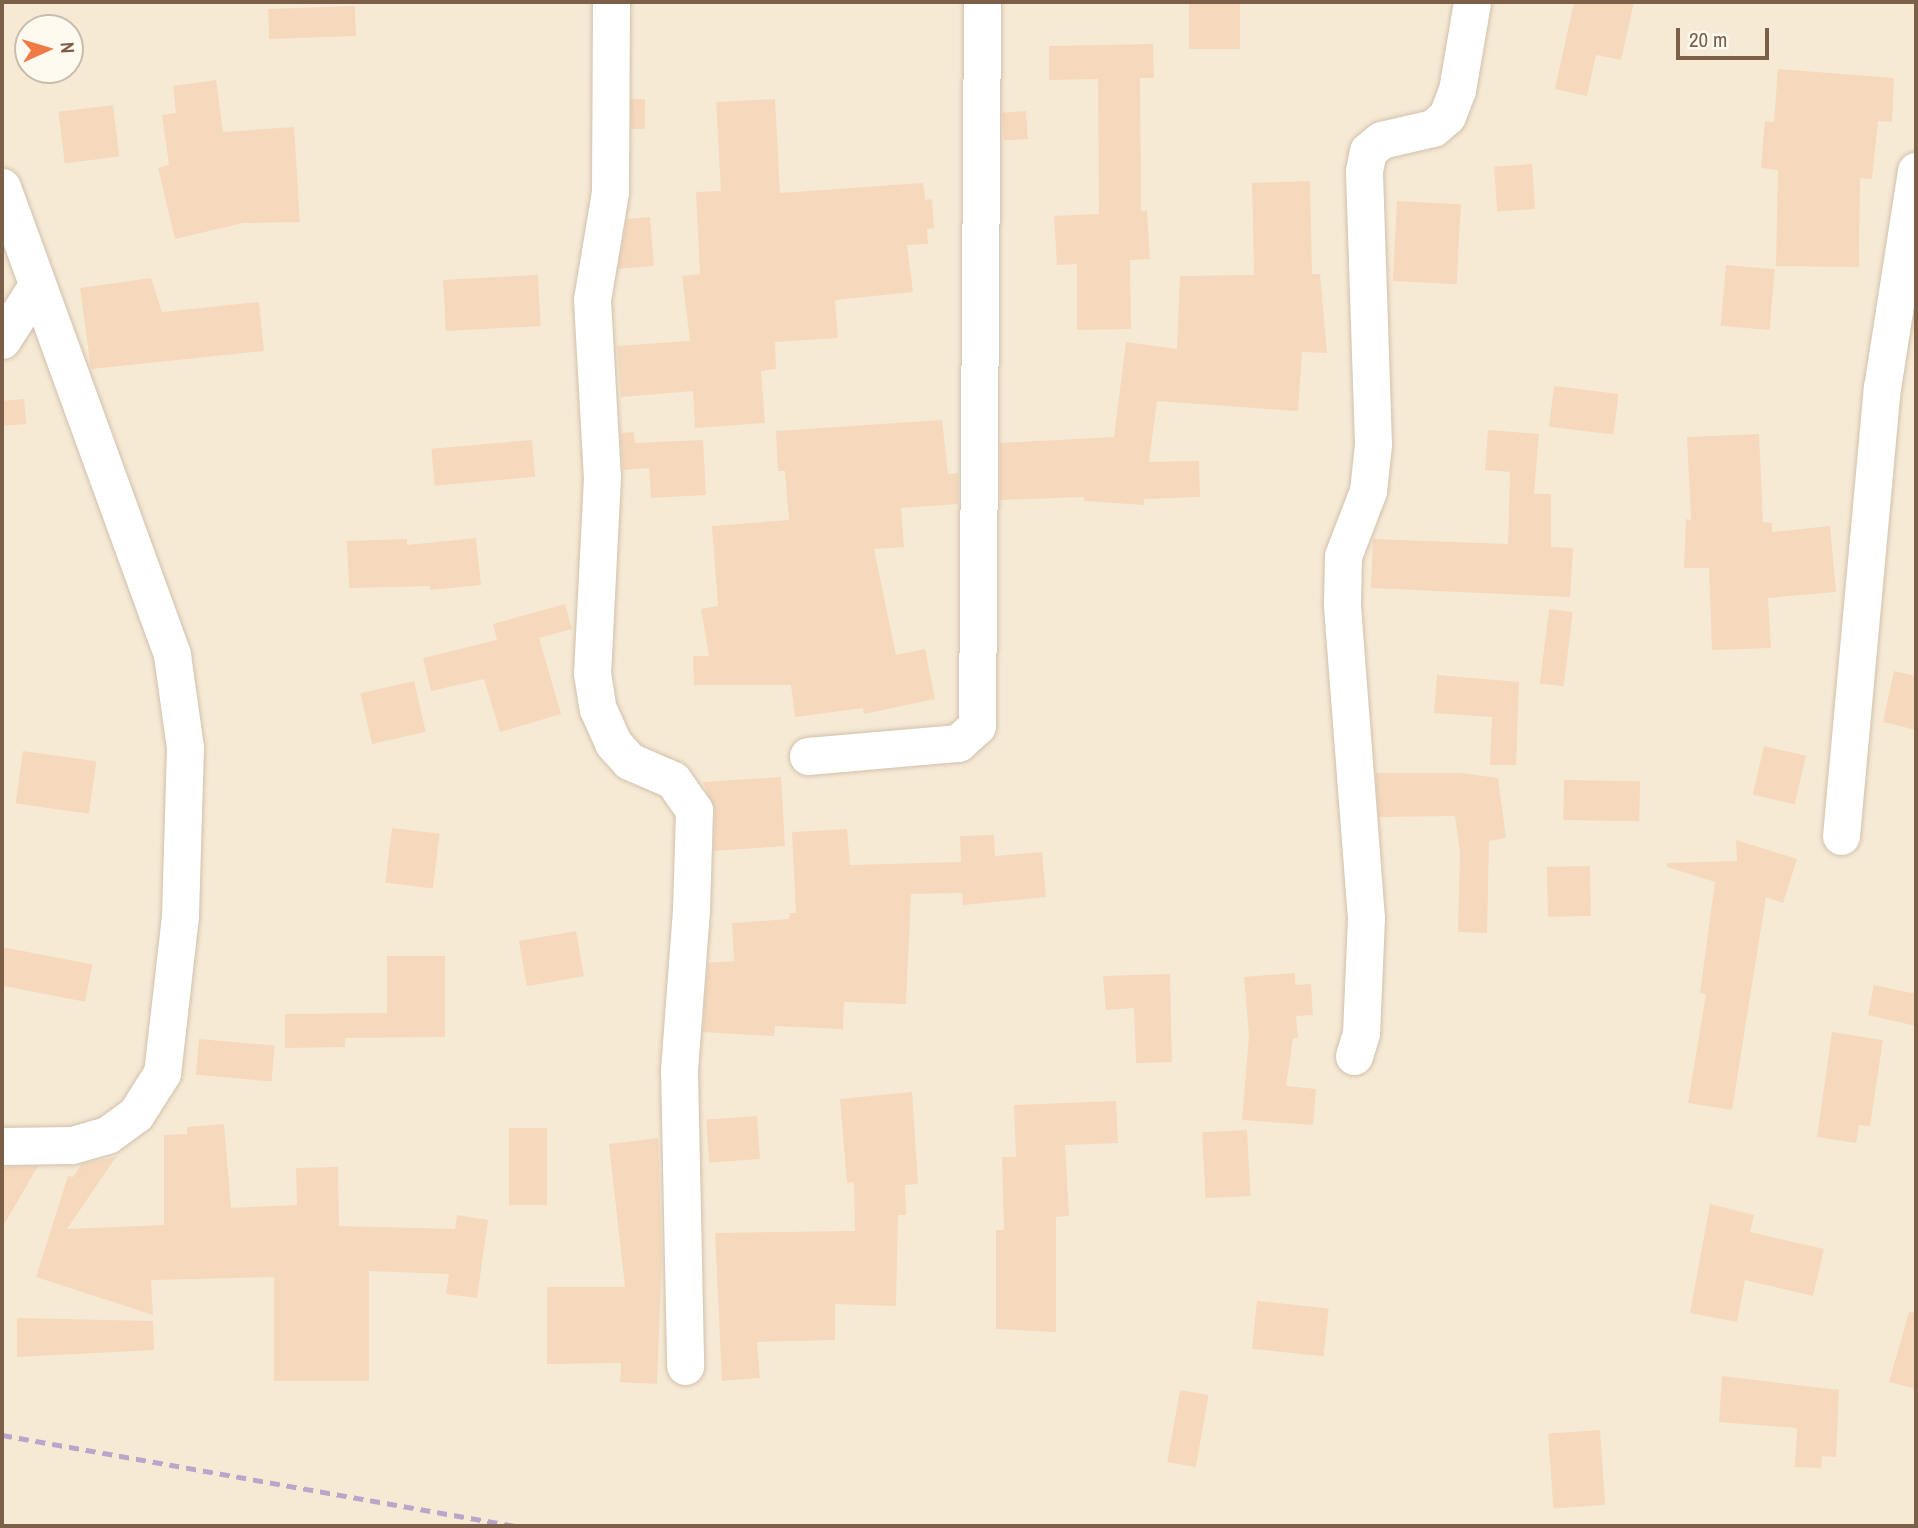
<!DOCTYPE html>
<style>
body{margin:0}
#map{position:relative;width:1918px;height:1528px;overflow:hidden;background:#fef7e8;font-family:"Archivo Narrow",sans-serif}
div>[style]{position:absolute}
.residential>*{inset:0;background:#f6ead5}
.building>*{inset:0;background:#f6d8bd;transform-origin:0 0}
.roads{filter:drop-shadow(0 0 2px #d2c0ac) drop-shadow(0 0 2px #d2c0ac)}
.minor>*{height:37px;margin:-18.5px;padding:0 18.5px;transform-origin:18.5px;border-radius:18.5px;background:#fff}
.rail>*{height:5px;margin-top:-2.5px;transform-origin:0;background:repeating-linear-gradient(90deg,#bca4ca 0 10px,transparent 0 17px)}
span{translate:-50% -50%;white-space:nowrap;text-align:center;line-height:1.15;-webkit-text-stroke:5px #fffaf0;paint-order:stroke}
.frame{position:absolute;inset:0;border:4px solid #7b5f49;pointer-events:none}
.north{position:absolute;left:14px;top:14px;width:70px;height:70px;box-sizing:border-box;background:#fffaf0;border:2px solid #cabcad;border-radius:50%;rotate:86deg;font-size:19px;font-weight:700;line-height:28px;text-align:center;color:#7b5f49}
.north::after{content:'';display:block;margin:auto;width:24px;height:32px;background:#f07944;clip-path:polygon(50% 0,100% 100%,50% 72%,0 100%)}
.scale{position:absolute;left:1676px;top:28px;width:93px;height:32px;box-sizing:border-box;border:4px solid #7b5f49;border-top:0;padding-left:9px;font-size:21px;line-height:24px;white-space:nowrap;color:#7b5f49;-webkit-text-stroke:5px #fffaf0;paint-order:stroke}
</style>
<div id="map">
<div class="residential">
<i style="clip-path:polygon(evenodd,2px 2px,1916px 2px,1916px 1526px,2px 1526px,2px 2px,28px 28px,70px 28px,70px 70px,28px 70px,28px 28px)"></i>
</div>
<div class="building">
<i style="left:1189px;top:2px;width:51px;height:47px"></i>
<i style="clip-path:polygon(1574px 2px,1634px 2px,1621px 60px,1596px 55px,1587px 96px,1555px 89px)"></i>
<i style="left:355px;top:6px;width:30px;height:87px;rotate:88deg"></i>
<i style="clip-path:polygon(1153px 44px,1154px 78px,1140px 78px,1141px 211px,1147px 211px,1150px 259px,1130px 260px,1131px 329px,1077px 330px,1077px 264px,1057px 265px,1054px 216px,1099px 214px,1098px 79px,1049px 80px,1049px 46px)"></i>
<i style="clip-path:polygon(1778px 69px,1894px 78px,1892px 122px,1878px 121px,1872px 179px,1860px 178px,1859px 267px,1776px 266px,1778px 170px,1761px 168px,1765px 121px,1774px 122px)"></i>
<i style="clip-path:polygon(216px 80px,223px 132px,294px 127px,300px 222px,243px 223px,175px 239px,158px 168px,169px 165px,162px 115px,176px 113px,173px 86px)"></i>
<i style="left:631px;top:99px;width:14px;height:30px"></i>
<i style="clip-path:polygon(775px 99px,780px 193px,923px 183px,925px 200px,932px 199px,934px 228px,927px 229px,928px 244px,907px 245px,913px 292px,835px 300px,838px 338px,775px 342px,776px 369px,761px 371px,765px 423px,695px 428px,693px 391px,621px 397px,617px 346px,690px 341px,682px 276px,700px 274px,696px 192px,721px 191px,716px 102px)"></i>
<i style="left:113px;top:105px;width:52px;height:55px;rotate:83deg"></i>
<i style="left:1026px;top:111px;width:28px;height:24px;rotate:86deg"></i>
<i style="left:1532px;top:164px;width:45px;height:38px;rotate:86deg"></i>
<i style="clip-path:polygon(1310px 181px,1312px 274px,1320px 274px,1327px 353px,1302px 352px,1298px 411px,1157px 401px,1149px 462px,1199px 461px,1200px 497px,1144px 499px,1144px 505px,1084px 501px,1084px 497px,1000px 500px,1000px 443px,1114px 437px,1126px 342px,1177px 349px,1180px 276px,1254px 275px,1252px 183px)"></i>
<i style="left:1397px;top:201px;width:64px;height:80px;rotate:3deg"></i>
<i style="clip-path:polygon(650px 217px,654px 266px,618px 269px,627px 219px)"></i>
<i style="left:1726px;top:265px;width:49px;height:61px;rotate:5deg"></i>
<i style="left:538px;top:275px;width:51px;height:95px;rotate:87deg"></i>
<i style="clip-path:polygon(151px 278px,162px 312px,259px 302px,264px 351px,91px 369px,80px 288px)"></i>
<i style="left:1554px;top:386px;width:65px;height:41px;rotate:7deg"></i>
<i style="left:24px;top:399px;width:25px;height:22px;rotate:85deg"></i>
<i style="clip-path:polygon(942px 420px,948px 474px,958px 473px,958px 504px,901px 508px,904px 547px,874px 549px,896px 655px,925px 649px,935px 699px,864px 714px,863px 708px,795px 717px,791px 685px,694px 685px,693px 656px,709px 656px,701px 609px,718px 606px,712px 526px,789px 520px,785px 471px,778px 471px,776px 431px)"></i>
<i style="clip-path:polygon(1488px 430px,1539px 434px,1534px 494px,1551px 494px,1551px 547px,1573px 548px,1570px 597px,1371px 588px,1373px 539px,1508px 544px,1510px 472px,1485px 470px)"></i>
<i style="clip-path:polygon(634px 432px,635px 443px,703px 440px,706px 495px,651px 498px,649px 468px,623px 470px,621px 433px)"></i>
<i style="clip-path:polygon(1759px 434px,1763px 522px,1772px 523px,1772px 532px,1830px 526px,1836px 592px,1768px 598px,1771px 648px,1712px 650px,1709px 568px,1684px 568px,1686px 519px,1691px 520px,1687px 437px)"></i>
<i style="left:532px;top:440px;width:37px;height:101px;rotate:85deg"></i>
<i style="clip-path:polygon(476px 538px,481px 585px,430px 590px,430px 586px,349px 588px,347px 541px,407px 539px,407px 545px)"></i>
<i style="clip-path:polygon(565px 604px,572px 629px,539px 638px,561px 714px,500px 732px,484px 679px,431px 691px,423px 658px,497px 640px,493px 624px)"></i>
<i style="left:1549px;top:609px;width:24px;height:75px;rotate:7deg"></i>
<i style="clip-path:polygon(1894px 671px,1916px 676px,1916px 730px,1883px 722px)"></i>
<i style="clip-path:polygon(1437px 675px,1519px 682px,1516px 765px,1490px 765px,1492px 717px,1434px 713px)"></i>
<i style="left:414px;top:681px;width:52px;height:55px;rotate:77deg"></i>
<i style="left:1764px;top:746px;width:43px;height:50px;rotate:13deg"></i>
<i style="left:23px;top:751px;width:74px;height:53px;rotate:8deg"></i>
<i style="clip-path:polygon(1376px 773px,1461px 773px,1498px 778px,1506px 838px,1489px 841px,1487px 933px,1458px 932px,1460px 853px,1455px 816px,1379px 817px)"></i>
<i style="clip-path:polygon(781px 777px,785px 846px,714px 851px,715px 810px,703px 782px)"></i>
<i style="left:1564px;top:780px;width:76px;height:40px;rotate:1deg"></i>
<i style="left:392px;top:828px;width:48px;height:55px;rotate:7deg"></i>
<i style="clip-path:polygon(847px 829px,850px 865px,961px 862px,960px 836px,994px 835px,995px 856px,1042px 852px,1046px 897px,963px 905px,962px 893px,911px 894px,906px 1004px,844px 1002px,843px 1029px,775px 1026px,774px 1036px,703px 1032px,708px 963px,734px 961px,732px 923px,789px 919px,790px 913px,796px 913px,792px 832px)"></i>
<i style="clip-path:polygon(1736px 840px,1797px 859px,1783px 903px,1766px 897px,1732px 1110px,1688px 1103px,1706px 994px,1700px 993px,1715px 882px,1667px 867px,1667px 863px,1737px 861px)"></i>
<i style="left:1590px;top:866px;width:50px;height:43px;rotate:89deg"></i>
<i style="left:576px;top:931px;width:46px;height:58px;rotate:80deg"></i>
<i style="left:2px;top:947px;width:92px;height:38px;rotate:11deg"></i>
<i style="clip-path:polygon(387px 956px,445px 956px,445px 1037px,345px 1038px,345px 1047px,285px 1048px,285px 1014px,387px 1013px)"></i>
<i style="clip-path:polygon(1295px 973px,1295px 985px,1311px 984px,1313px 1015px,1296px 1016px,1298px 1038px,1293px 1038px,1286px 1086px,1316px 1089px,1313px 1125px,1242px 1120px,1249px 1036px,1244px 977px)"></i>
<i style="clip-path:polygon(1170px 974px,1172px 1062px,1136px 1063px,1134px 1008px,1106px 1010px,1103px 976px)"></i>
<i style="clip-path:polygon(1874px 985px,1916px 994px,1916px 1026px,1868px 1015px)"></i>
<i style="clip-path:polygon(1832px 1032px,1883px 1040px,1870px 1126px,1859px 1125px,1856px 1143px,1817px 1137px)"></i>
<i style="left:199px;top:1039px;width:76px;height:36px;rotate:5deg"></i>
<i style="clip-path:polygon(912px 1092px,918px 1184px,905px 1185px,906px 1215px,898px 1215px,896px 1306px,835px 1304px,835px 1340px,757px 1342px,760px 1378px,722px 1381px,715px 1233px,855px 1231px,854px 1182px,847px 1183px,840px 1099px)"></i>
<i style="clip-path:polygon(1116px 1101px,1118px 1143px,1065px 1145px,1069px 1216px,1056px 1217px,1056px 1332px,996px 1329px,996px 1230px,1004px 1230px,1002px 1157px,1016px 1157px,1014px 1105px)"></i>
<i style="left:757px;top:1116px;width:43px;height:51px;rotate:86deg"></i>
<i style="clip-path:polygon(224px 1124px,231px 1208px,297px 1205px,296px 1168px,338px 1167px,339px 1226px,455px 1229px,457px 1215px,488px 1220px,477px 1298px,446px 1294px,449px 1274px,369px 1271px,369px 1381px,274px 1381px,274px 1277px,151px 1280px,153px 1315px,36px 1277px,68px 1176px,73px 1177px,82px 1164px,116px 1157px,67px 1229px,164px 1225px,164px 1135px,187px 1134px,187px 1127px)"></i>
<i style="left:509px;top:1128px;width:38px;height:77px"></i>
<i style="left:1247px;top:1130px;width:66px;height:45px;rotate:87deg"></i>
<i style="clip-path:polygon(658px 1138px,662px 1255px,657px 1384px,620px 1382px,621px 1363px,547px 1364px,547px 1287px,625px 1287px,609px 1144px)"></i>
<i style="clip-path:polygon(38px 1166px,2px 1228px,4px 1167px)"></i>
<i style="clip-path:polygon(1710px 1204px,1754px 1215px,1750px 1232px,1824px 1249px,1813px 1296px,1745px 1280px,1737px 1322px,1690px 1313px)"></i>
<i style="left:1257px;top:1301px;width:72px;height:48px;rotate:6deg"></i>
<i style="clip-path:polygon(1909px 1312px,1916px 1313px,1916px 1389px,1889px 1382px)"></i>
<i style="clip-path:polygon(17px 1318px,153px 1321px,154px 1350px,17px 1357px)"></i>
<i style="clip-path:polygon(1722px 1376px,1839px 1390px,1836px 1457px,1822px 1456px,1821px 1468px,1795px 1467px,1797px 1428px,1719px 1422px)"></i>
<i style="left:1180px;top:1390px;width:29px;height:73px;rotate:10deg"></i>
<i style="left:1600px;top:1430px;width:75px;height:52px;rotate:86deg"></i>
</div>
<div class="roads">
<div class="minor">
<i style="left:611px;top:2px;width:190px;rotate:90.3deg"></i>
<i style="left:610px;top:192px;width:109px;rotate:99.5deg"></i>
<i style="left:592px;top:300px;width:177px;rotate:86.8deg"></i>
<i style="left:602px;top:477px;width:196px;rotate:92.9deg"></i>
<i style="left:592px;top:673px;width:36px;rotate:81deg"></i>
<i style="left:598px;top:709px;width:37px;rotate:66deg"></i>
<i style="left:613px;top:743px;width:24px;rotate:48deg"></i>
<i style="left:629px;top:761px;width:48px;rotate:23.4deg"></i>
<i style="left:673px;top:780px;width:37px;rotate:55deg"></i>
<i style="left:694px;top:810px;width:100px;rotate:91.7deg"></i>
<i style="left:691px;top:910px;width:160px;rotate:94.3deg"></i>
<i style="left:679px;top:1070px;width:296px;rotate:88.8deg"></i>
<i style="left:2px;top:187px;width:498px;rotate:70deg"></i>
<i style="left:172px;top:655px;width:93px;rotate:82deg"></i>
<i style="left:185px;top:747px;width:169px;rotate:91.7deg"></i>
<i style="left:180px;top:916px;width:158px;rotate:96.5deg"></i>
<i style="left:162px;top:1073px;width:49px;rotate:122.4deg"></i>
<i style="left:136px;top:1114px;width:36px;rotate:144deg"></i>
<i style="left:107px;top:1135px;width:37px;rotate:164deg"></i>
<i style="left:71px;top:1145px;width:69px;rotate:179.2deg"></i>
<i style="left:2px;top:340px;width:63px;rotate:-57.3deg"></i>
<i style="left:808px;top:756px;width:151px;rotate:-5deg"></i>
<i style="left:958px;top:743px;width:25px;rotate:-42deg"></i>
<i style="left:977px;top:726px;width:724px;rotate:-89.6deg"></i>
<i style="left:1841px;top:836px;width:450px;rotate:-84.8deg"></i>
<i style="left:1882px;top:388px;width:220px;rotate:-81.1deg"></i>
<i style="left:1354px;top:1056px;width:24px;rotate:-73deg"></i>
<i style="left:1361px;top:1033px;width:115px;rotate:-87.5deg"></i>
<i style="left:1366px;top:918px;width:316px;rotate:-94.4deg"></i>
<i style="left:1342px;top:603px;width:47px;rotate:-88.8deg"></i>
<i style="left:1343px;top:556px;width:70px;rotate:-69deg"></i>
<i style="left:1368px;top:491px;width:47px;rotate:-83.9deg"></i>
<i style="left:1373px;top:444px;width:273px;rotate:-91.9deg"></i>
<i style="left:1364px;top:171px;width:20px;rotate:-79deg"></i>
<i style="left:1368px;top:151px;width:17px;rotate:-40deg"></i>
<i style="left:1381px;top:140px;width:53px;rotate:-13deg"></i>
<i style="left:1433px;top:128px;width:18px;rotate:-41deg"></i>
<i style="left:1447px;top:116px;width:28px;rotate:-69deg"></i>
<i style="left:1457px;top:90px;width:89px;rotate:-80.3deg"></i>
</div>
</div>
<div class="rail">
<i style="left:2px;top:1435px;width:521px;rotate:10.06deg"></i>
</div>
<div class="frame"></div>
<div class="north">N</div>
<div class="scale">20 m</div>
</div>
